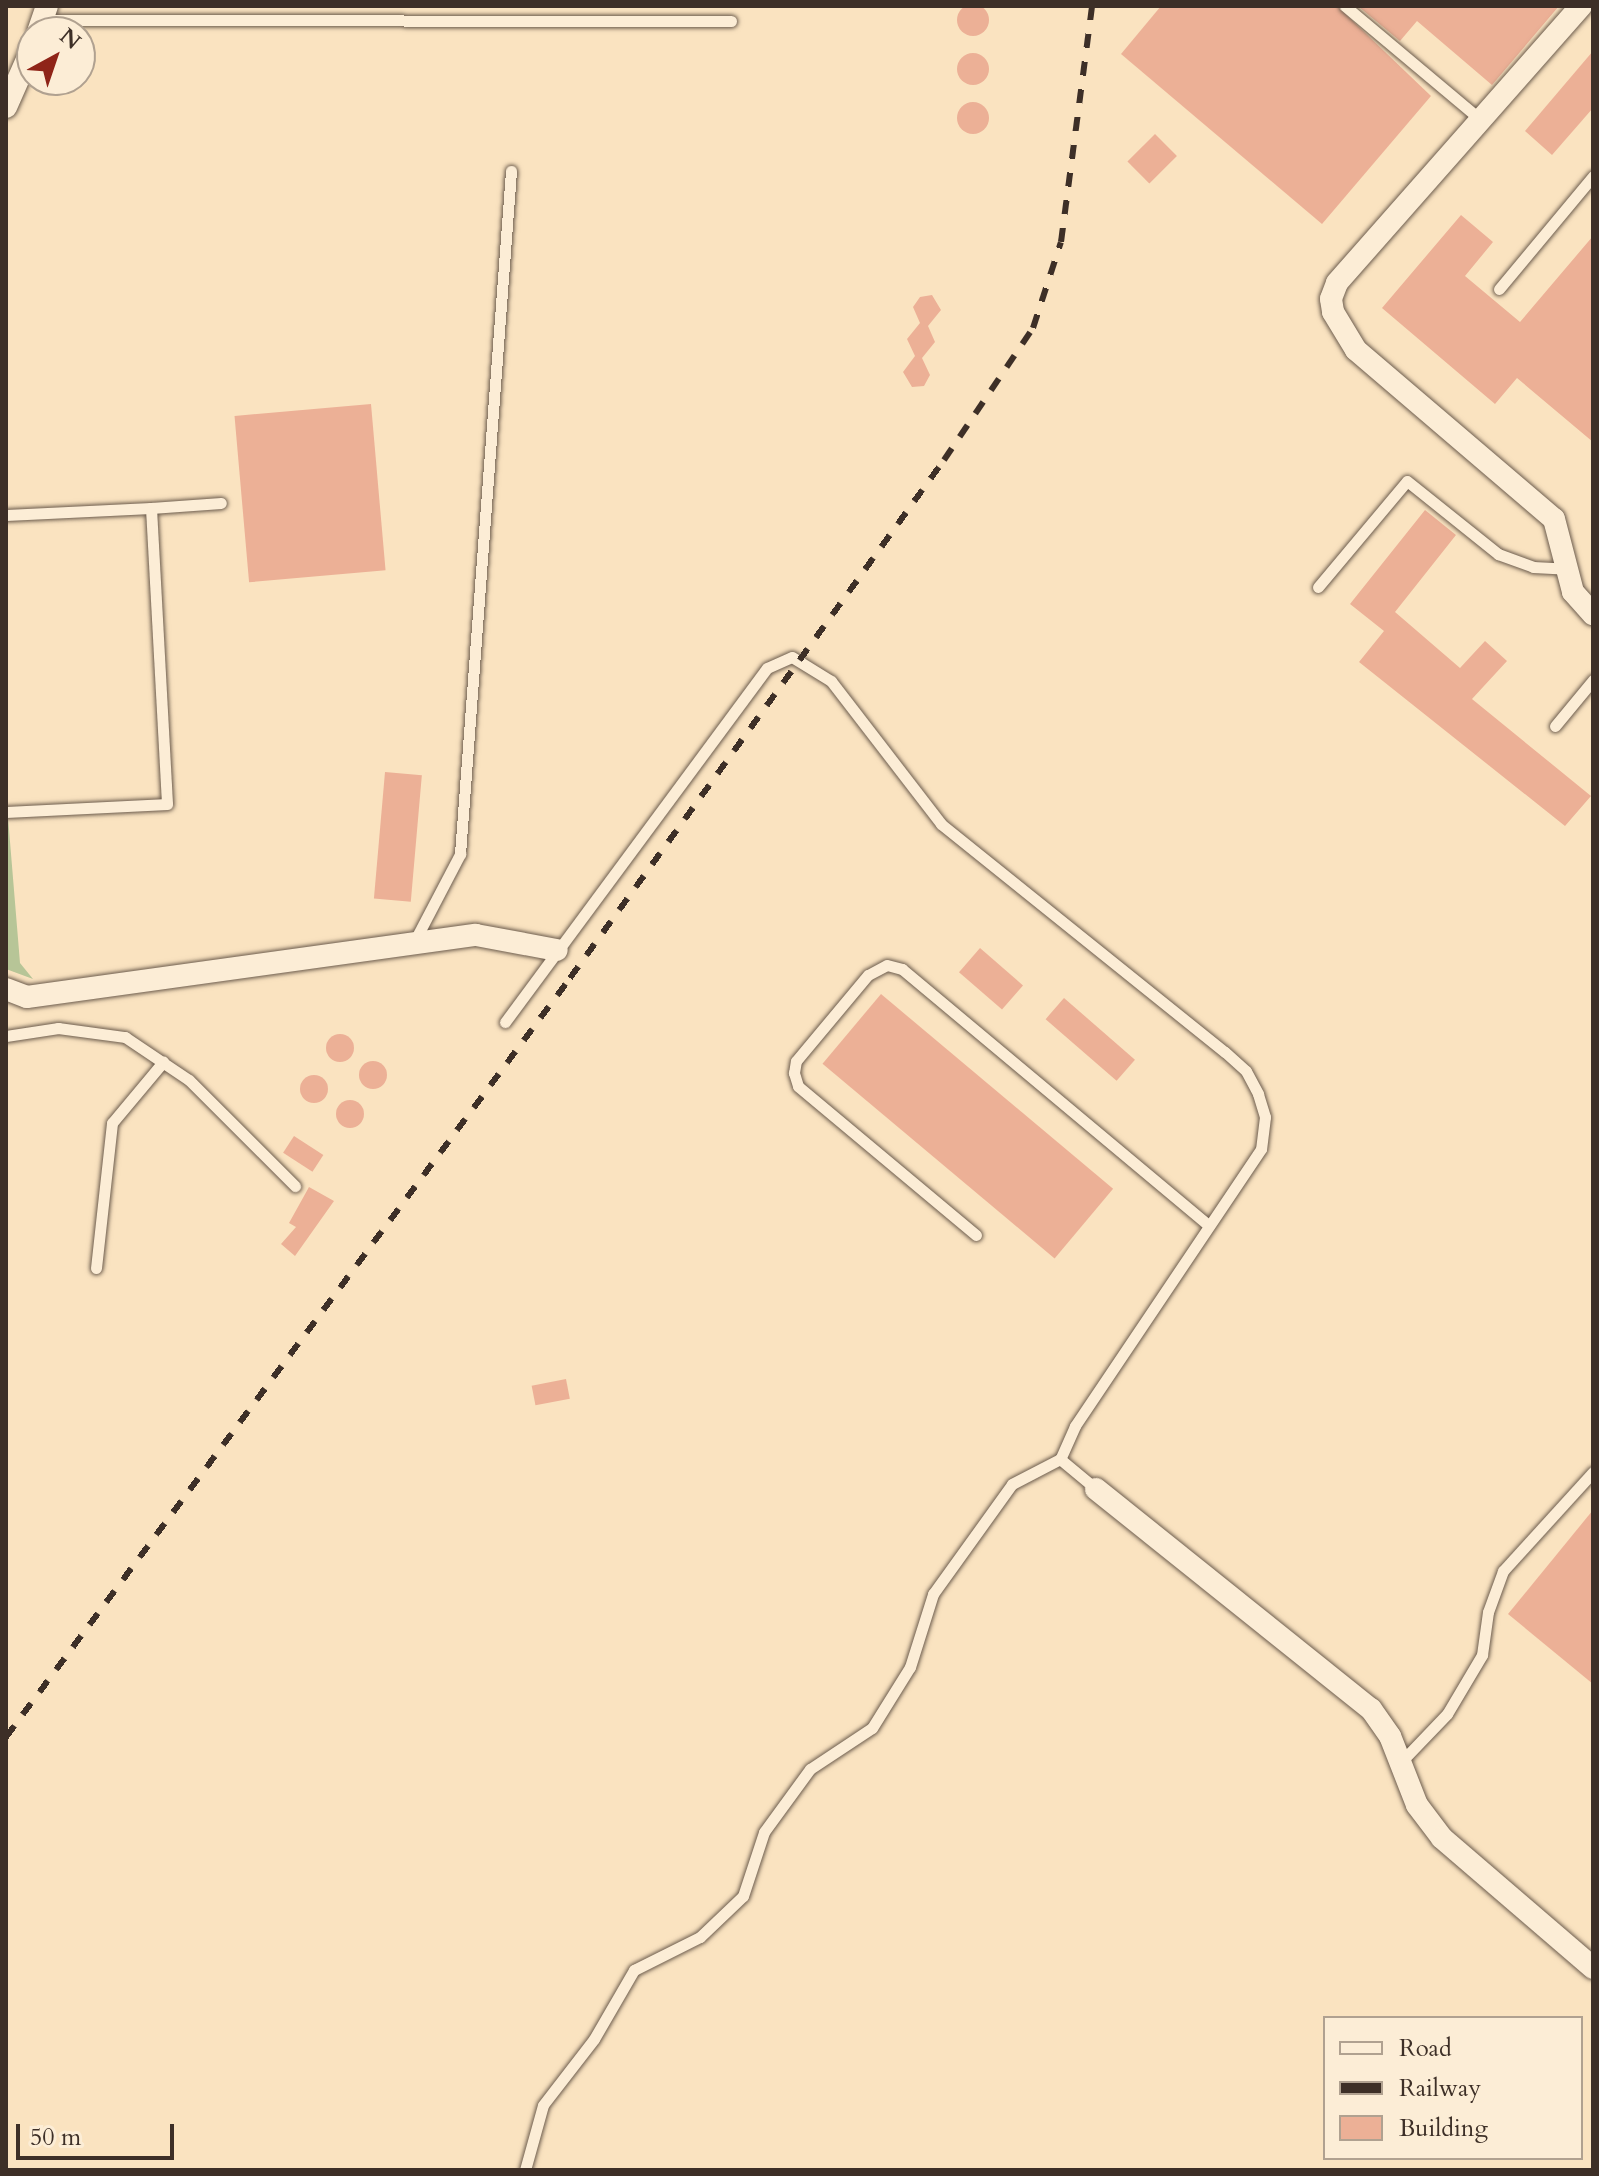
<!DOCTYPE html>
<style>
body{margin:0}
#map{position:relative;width:1599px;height:2176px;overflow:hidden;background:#fae3c0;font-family:Cardo,serif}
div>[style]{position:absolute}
.green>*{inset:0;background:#b7c597}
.building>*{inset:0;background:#ecb096;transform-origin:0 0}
.round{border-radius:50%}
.roads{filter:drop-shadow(0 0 2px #6c5c4d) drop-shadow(0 0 2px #6c5c4d)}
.lane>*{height:11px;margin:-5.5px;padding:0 5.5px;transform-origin:5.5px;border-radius:5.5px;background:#fcedd6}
.street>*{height:22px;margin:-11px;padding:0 11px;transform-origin:11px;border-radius:11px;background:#fcedd6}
.rail>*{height:6px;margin-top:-3px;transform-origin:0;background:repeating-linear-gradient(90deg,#3d2f27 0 14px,transparent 0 28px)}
span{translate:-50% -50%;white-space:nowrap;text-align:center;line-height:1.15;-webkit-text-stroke:6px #fcedd6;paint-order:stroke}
.frame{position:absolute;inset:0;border:8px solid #3d2f27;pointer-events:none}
.legend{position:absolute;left:1323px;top:2016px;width:260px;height:144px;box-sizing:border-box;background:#fcedd6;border:2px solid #b0a190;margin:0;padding:10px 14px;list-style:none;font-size:24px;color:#3d2f27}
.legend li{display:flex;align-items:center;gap:16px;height:40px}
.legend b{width:40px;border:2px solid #b0a190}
.north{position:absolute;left:16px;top:16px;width:80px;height:80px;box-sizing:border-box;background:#fcedd6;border:2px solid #b0a190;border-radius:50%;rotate:40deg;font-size:22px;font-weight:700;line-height:32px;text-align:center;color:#3d2f27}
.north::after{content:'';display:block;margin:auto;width:28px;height:36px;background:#8f2418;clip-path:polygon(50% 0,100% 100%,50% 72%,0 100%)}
.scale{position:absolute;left:16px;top:2124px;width:158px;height:36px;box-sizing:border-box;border:4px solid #3d2f27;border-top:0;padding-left:10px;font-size:24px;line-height:28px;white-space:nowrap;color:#3d2f27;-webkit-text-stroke:6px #fcedd6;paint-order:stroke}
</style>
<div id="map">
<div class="green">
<i style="clip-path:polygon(6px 793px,20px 963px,33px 979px,6px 969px)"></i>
</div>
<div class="building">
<i class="round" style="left:957px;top:4px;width:32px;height:32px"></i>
<i style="clip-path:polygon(1161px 6px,1337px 6px,1431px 96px,1322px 224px,1121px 54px)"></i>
<i style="clip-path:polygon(1358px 6px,1559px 6px,1492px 85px,1417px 21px,1400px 41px)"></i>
<i style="clip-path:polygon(1593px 51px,1593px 108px,1552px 155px,1525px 131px)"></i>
<i class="round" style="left:957px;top:53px;width:32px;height:32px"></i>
<i class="round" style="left:957px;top:102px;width:32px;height:32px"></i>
<i style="left:1155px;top:134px;width:31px;height:39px;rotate:45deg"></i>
<i style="clip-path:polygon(1461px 215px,1493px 242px,1465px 276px,1520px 322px,1593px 236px,1593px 442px,1517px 378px,1495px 404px,1382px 308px)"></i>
<i style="clip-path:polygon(932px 295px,941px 310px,928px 326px,935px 342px,922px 358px,930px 375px,924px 386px,912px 387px,903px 372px,915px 356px,907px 339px,920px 323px,913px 307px,920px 297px)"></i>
<i style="left:371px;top:404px;width:167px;height:137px;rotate:85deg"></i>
<i style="clip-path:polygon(1425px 510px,1456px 535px,1395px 612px,1460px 668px,1485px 641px,1507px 661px,1472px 699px,1591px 796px,1565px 826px,1359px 662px,1384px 631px,1350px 604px)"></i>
<i style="left:385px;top:772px;width:37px;height:127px;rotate:5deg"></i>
<i style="left:980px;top:948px;width:57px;height:32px;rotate:41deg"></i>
<i style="left:881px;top:994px;width:303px;height:91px;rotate:40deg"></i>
<i style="left:1064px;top:998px;width:94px;height:28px;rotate:41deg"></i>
<i class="round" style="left:326px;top:1034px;width:28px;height:28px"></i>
<i class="round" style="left:359px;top:1061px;width:28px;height:28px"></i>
<i class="round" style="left:300px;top:1075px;width:28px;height:28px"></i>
<i class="round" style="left:336px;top:1100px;width:28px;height:28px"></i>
<i style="left:294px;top:1136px;width:35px;height:20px;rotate:33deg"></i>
<i style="clip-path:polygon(309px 1187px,334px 1201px,295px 1256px,281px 1244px,296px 1227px,289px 1223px)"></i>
<i style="left:566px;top:1379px;width:20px;height:35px;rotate:79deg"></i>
<i style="clip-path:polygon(1593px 1510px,1593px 1684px,1508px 1614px)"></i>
</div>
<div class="roads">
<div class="lane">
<i style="left:1345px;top:6px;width:177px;rotate:40deg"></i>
<i style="left:42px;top:20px;width:689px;rotate:0.08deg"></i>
<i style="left:1499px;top:289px;width:147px;rotate:-50.2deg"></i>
<i style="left:151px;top:508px;width:70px;rotate:-4.1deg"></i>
<i style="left:6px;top:515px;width:145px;rotate:-2.8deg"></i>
<i style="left:151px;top:508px;width:296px;rotate:86.9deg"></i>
<i style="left:167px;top:804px;width:161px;rotate:177.2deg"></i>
<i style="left:1318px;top:587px;width:138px;rotate:-50deg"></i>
<i style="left:1407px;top:481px;width:117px;rotate:38.7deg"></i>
<i style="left:1498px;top:554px;width:37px;rotate:20deg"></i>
<i style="left:1533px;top:567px;width:34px;rotate:3deg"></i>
<i style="left:1555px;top:726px;width:60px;rotate:-50.4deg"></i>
<i style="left:413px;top:944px;width:102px;rotate:-62.4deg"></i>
<i style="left:460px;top:854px;width:685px;rotate:-85.73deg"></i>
<i style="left:505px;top:1022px;width:440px;rotate:-53.5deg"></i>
<i style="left:767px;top:668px;width:27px;rotate:-24deg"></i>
<i style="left:792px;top:657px;width:46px;rotate:31.6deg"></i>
<i style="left:831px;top:681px;width:180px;rotate:52.4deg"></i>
<i style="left:941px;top:824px;width:364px;rotate:38.8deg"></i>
<i style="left:1225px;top:1052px;width:28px;rotate:42deg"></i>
<i style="left:1246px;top:1071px;width:26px;rotate:62deg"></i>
<i style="left:1258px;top:1094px;width:24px;rotate:73deg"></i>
<i style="left:1265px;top:1117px;width:32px;rotate:97deg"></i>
<i style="left:1261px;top:1149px;width:334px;rotate:123.9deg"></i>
<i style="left:1075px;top:1426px;width:36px;rotate:114deg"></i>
<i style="left:1060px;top:1459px;width:47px;rotate:39.8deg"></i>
<i style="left:6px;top:1036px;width:53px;rotate:-8.7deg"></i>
<i style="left:58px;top:1028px;width:68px;rotate:7.7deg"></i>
<i style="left:125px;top:1037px;width:77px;rotate:33.9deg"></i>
<i style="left:189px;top:1080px;width:150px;rotate:45deg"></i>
<i style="left:976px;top:1235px;width:232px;rotate:-140.1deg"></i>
<i style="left:798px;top:1086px;width:14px;rotate:-107deg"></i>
<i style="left:794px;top:1073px;width:12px;rotate:-81deg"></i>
<i style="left:796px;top:1061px;width:112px;rotate:-50.1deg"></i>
<i style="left:868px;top:975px;width:21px;rotate:-28deg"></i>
<i style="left:887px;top:965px;width:16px;rotate:15deg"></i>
<i style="left:902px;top:969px;width:400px;rotate:39.9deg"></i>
<i style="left:96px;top:1268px;width:146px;rotate:-83.7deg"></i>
<i style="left:112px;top:1123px;width:80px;rotate:-50.1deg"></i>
<i style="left:1400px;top:1763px;width:68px;rotate:-46.2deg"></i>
<i style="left:1447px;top:1714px;width:69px;rotate:-59.3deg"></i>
<i style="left:1482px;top:1655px;width:43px;rotate:-82.1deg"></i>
<i style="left:1488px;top:1612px;width:44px;rotate:-69.9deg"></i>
<i style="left:1503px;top:1571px;width:134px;rotate:-47.7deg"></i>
<i style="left:525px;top:2170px;width:67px;rotate:-74.5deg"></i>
<i style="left:543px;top:2105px;width:83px;rotate:-52.3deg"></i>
<i style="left:594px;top:2039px;width:80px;rotate:-59.9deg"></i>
<i style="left:634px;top:1970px;width:74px;rotate:-26.6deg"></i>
<i style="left:700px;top:1937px;width:59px;rotate:-43.6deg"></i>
<i style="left:743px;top:1896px;width:67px;rotate:-71.8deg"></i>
<i style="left:764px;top:1832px;width:78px;rotate:-53.9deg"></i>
<i style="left:810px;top:1769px;width:74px;rotate:-33.5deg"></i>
<i style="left:872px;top:1728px;width:72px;rotate:-58.1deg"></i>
<i style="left:910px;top:1667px;width:77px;rotate:-72.5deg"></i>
<i style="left:933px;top:1594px;width:135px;rotate:-54.3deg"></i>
<i style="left:1012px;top:1484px;width:54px;rotate:-27.5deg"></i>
</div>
<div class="street">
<i style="left:1581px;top:6px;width:369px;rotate:131.4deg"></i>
<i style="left:1337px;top:283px;width:17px;rotate:111deg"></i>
<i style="left:1331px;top:299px;width:13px;rotate:81deg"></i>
<i style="left:1333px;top:312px;width:44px;rotate:58.8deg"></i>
<i style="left:1356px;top:350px;width:260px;rotate:40.5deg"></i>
<i style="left:1554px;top:519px;width:75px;rotate:75.4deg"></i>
<i style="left:1573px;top:592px;width:30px;rotate:48deg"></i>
<i style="left:38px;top:32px;width:28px;rotate:-71deg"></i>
<i style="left:6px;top:107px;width:64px;rotate:-66.2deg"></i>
<i style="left:6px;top:989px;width:22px;rotate:21deg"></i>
<i style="left:27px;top:997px;width:453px;rotate:-7.9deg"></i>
<i style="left:476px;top:935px;width:82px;rotate:10.5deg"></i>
<i style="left:1096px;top:1489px;width:352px;rotate:38.7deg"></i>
<i style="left:1371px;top:1709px;width:33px;rotate:55deg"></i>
<i style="left:1390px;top:1736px;width:74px;rotate:68.6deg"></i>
<i style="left:1417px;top:1805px;width:41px;rotate:52.9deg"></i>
<i style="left:1442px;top:1838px;width:199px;rotate:40.7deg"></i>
</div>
</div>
<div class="rail">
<i style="left:6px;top:1737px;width:946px;rotate:-53.38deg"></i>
<i style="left:570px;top:978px;width:639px;rotate:-54.17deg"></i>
<i style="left:944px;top:460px;width:159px;rotate:-56deg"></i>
<i style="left:1033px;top:328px;width:90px;rotate:-72deg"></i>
<i style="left:1061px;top:242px;width:238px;rotate:-82.5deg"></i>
</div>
<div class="frame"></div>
<ul class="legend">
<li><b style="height:10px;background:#fcedd6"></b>Road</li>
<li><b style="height:10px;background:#3d2f27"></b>Railway</li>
<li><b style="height:22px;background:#ecb096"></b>Building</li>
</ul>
<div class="north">N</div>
<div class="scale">50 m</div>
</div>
